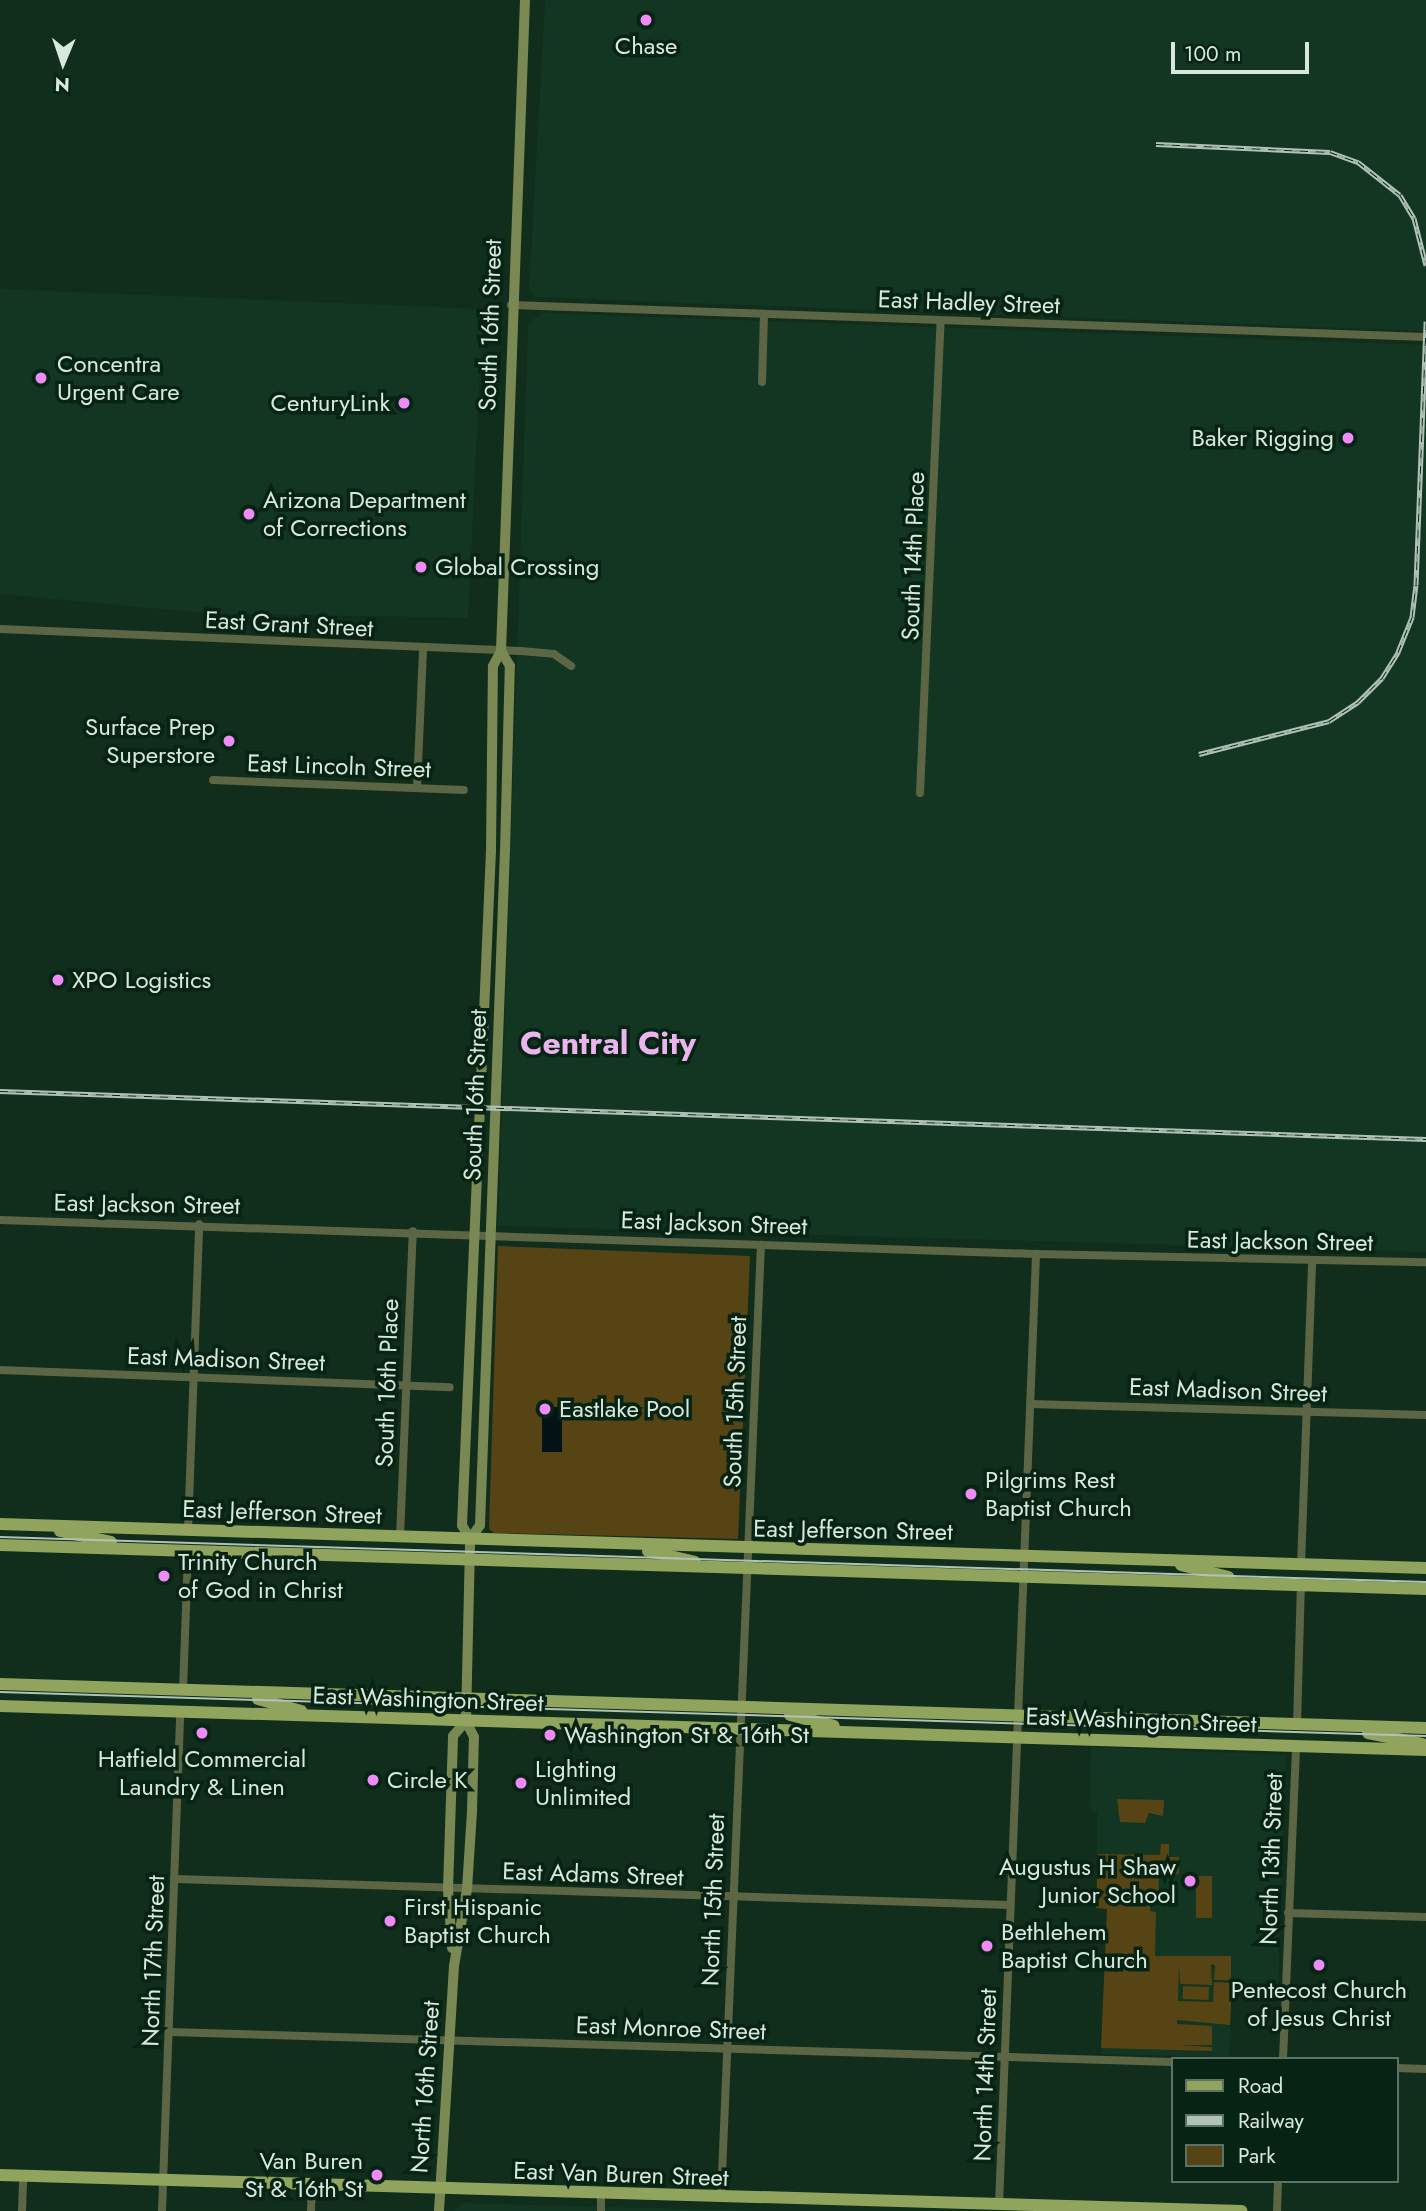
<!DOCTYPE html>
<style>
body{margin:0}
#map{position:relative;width:1426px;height:2211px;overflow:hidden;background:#112d1c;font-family:Jost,sans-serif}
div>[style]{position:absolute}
.built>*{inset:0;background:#123621}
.green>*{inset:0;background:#564414;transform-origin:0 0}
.water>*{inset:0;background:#041117;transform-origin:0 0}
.street>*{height:8px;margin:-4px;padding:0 4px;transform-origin:4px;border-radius:4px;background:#5c6644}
.secondary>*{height:10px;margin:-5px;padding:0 5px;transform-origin:5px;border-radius:5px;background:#7a8953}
.primary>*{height:12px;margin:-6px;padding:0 6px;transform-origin:6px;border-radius:6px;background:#91a45e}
.tram>*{height:2px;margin:-1px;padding:0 1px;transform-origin:1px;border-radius:1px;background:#b1c3b7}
.rail>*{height:5px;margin-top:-2.5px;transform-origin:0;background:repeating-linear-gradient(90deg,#072313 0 8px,#b1c3b7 0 16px);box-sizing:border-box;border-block:2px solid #b1c3b7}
.dots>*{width:19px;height:19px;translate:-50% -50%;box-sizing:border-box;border:4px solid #072313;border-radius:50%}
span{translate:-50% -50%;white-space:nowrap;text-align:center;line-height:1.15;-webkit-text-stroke:7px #072313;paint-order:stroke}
.poi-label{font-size:24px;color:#d8e8dd}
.left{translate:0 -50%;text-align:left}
.right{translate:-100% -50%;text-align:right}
.street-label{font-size:24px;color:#d8e8dd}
.district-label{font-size:32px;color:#ebb4ee;font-weight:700}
.legend{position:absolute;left:1171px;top:2057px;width:228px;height:126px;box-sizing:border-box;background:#072313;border:2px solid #5b7264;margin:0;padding:9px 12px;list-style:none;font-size:21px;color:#d8e8dd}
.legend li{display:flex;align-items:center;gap:14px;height:35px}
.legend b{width:35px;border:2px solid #5b7264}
.north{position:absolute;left:28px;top:28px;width:70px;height:70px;-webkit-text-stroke:5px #072313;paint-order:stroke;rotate:182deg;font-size:19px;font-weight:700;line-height:28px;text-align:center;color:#d8e8dd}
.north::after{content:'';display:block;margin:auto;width:24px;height:32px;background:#d8e8dd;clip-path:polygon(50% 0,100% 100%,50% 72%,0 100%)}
.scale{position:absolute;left:1171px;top:42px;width:138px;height:32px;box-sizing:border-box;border:4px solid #d8e8dd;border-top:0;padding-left:9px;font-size:21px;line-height:24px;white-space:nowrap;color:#d8e8dd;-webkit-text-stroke:5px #072313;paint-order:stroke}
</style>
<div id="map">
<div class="built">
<i style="clip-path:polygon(545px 0,1426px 0,1426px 331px,535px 297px,529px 289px)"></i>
<i style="clip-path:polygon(0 289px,483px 309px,468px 618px,205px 613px,0 594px)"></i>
<i style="clip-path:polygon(542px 313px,1426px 345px,1426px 1252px,498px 1226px,528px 323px)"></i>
<i style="clip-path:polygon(1091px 1747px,1286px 1755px,1278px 1984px,1232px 1983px,1229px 2057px,1101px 2054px,1107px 1909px,1096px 1908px,1097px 1812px,1090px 1811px)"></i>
<i style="clip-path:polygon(463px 2203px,766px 2211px,454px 2211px)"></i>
</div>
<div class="green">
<i style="clip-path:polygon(498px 1246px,750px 1256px,738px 1539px,494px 1533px,489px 1529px)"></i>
<i style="clip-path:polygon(1117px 1799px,1164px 1800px,1163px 1816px,1149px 1813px,1145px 1823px,1120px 1822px)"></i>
<i style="clip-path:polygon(1161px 1844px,1169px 1844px,1169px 1857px,1179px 1857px,1179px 1874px,1159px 1877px,1158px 1898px,1150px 1903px,1150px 1911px,1156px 1912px,1155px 1956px,1231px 1956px,1231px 1980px,1214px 1980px,1215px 1965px,1211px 1964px,1212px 1985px,1180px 1984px,1179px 1964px,1178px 2001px,1213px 2002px,1214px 1982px,1232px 1983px,1230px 2025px,1177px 2020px,1177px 2024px,1212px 2026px,1212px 2045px,1178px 2045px,1212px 2047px,1212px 2051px,1101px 2048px,1107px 1909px,1096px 1908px,1098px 1854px,1160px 1855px)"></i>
<i style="left:1196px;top:1876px;width:16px;height:42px"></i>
<i style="left:1183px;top:1986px;width:26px;height:13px;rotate:2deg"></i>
</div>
<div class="water">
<i style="left:542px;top:1407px;width:20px;height:45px"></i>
</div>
<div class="street">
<i style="left:511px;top:305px;width:916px;rotate:2deg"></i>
<i style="left:762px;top:382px;width:68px;rotate:-88.3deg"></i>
<i style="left:0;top:629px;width:521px;rotate:2.42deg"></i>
<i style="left:521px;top:651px;width:33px;rotate:5deg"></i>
<i style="left:554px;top:654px;width:21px;rotate:35deg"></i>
<i style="left:213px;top:780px;width:251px;rotate:2.3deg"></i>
<i style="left:417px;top:788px;width:139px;rotate:-87.5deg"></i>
<i style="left:920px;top:793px;width:473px;rotate:-87.5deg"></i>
<i style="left:0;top:1220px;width:1037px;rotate:1.88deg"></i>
<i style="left:1036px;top:1254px;width:390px;rotate:1.2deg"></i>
<i style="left:0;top:1370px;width:450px;rotate:2.2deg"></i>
<i style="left:1030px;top:1404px;width:396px;rotate:1.6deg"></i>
<i style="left:188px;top:1530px;width:306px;rotate:-87.9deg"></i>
<i style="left:400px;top:1537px;width:306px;rotate:-87.6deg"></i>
<i style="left:1301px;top:1565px;width:304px;rotate:-87.9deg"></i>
<i style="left:183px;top:1690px;width:138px;rotate:-87.9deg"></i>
<i style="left:1297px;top:1725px;width:140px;rotate:-88.4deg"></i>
<i style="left:175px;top:1879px;width:835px;rotate:1.78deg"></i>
<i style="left:1288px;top:1913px;width:138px;rotate:1.7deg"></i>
<i style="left:169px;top:2032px;width:1003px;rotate:1.71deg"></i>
<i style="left:1283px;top:2059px;width:314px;rotate:-87.6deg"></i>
<i style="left:1396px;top:2068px;width:30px;rotate:2deg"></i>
<i style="left:721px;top:2198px;width:954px;rotate:-87.6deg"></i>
<i style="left:999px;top:2205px;width:952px;rotate:-87.77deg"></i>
<i style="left:22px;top:2211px;width:36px;rotate:-88deg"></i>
<i style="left:162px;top:2211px;width:499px;rotate:-87.9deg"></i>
<i style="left:311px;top:2211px;width:25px;rotate:-88deg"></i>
<i style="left:601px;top:2211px;width:16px;rotate:-90deg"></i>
<i style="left:1277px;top:2211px;width:30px;rotate:-88deg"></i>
</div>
<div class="secondary">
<i style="left:470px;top:1539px;width:17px;rotate:-54deg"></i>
<i style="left:480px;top:1525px;width:674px;rotate:-87.88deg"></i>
<i style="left:505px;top:851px;width:185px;rotate:-88.5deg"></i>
<i style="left:510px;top:666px;width:17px;rotate:-121deg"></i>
<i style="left:466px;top:1721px;width:182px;rotate:-88.7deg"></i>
<i style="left:470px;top:1539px;width:16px;rotate:-120deg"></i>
<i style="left:462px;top:1525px;width:675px;rotate:-87.54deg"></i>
<i style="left:491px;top:851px;width:185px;rotate:-89.4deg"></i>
<i style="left:493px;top:666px;width:17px;rotate:-62deg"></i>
<i style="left:501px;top:651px;width:651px;rotate:-87.89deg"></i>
<i style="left:452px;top:1948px;width:59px;rotate:-93.9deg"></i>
<i style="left:448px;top:1889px;width:153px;rotate:-88.1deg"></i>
<i style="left:453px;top:1736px;width:20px;rotate:-49deg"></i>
<i style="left:439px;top:2211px;width:245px;rotate:-86.5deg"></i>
<i style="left:454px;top:1966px;width:78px;rotate:-80.4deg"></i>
<i style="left:467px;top:1889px;width:78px;rotate:-86.3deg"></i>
<i style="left:472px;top:1811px;width:74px;rotate:-88.5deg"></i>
<i style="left:474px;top:1737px;width:18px;rotate:-117deg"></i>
</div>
<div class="primary">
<i style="left:0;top:1524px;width:1427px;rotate:1.77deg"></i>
<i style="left:60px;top:1531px;width:52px;rotate:12.2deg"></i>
<i style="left:0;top:1545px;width:1427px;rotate:1.77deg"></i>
<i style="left:648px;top:1551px;width:48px;rotate:13.2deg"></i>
<i style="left:1181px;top:1565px;width:49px;rotate:14.3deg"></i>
<i style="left:0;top:1684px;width:1427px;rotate:1.77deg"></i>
<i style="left:258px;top:1699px;width:45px;rotate:15.6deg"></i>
<i style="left:0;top:1706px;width:1427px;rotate:1.77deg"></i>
<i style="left:790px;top:1715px;width:45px;rotate:14deg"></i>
<i style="left:1368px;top:1733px;width:55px;rotate:11.5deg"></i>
<i style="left:0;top:2175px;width:1242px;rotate:1.66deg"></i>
</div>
<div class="tram">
<i style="left:0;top:1537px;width:1427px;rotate:1.81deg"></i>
<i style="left:0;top:1692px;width:1427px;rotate:1.77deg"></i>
</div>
<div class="rail">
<i style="left:1156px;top:144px;width:174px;rotate:2.6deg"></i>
<i style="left:1330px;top:152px;width:30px;rotate:20deg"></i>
<i style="left:1358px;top:162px;width:53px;rotate:38.2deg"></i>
<i style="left:1400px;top:195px;width:27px;rotate:59deg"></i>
<i style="left:1414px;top:218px;width:49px;rotate:75.7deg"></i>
<i style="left:1199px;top:754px;width:134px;rotate:-14.2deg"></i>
<i style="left:1329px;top:721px;width:35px;rotate:-33deg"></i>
<i style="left:1358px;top:702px;width:34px;rotate:-45deg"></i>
<i style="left:1382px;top:678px;width:31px;rotate:-58deg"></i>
<i style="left:1398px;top:652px;width:38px;rotate:-68deg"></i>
<i style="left:1412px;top:617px;width:32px;rotate:-83deg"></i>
<i style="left:1416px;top:585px;width:264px;rotate:-87.8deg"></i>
<i style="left:0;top:1091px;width:1427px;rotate:1.93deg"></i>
</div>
<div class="dots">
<i style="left:646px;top:20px;background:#ef8bf7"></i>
<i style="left:41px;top:378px;background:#ef8bf7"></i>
<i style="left:404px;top:403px;background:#ef8bf7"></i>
<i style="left:1348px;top:438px;background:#ef8bf7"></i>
<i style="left:249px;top:514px;background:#ef8bf7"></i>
<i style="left:421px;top:567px;background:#ef8bf7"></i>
<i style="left:229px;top:741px;background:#ef8bf7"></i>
<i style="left:58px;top:980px;background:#ef8bf7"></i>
<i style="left:545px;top:1409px;background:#ef8bf7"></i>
<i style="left:971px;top:1494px;background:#ef8bf7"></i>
<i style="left:164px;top:1576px;background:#ef8bf7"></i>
<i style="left:202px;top:1733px;background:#ef8bf7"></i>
<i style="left:550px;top:1735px;background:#ef8bf7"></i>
<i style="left:373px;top:1780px;background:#ef8bf7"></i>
<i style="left:521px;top:1783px;background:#ef8bf7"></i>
<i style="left:1190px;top:1881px;background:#ef8bf7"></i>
<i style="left:390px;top:1921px;background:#ef8bf7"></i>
<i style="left:987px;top:1946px;background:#ef8bf7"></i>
<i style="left:1319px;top:1965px;background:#ef8bf7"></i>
<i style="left:377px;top:2175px;background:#ef8bf7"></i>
</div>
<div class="poi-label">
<span style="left:646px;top:46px">Chase</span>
<span class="left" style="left:57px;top:378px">Concentra<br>Urgent Care</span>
<span class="right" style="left:390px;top:403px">CenturyLink</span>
<span class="right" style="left:1334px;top:438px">Baker Rigging</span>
<span class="left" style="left:263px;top:514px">Arizona Department<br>of Corrections</span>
<span class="left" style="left:435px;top:567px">Global Crossing</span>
<span class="right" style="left:215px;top:741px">Surface Prep<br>Superstore</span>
<span class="left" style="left:72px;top:980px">XPO Logistics</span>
<span class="left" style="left:559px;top:1409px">Eastlake Pool</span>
<span class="left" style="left:985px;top:1494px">Pilgrims Rest<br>Baptist Church</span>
<span class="left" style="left:178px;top:1576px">Trinity Church<br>of God in Christ</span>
<span class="left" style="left:564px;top:1735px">Washington St &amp; 16th St</span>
<span style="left:202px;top:1773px">Hatfield Commercial<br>Laundry &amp; Linen</span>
<span class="left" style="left:535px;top:1783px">Lighting<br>Unlimited</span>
<span class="left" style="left:387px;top:1780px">Circle K</span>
<span class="right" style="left:1176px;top:1881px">Augustus H Shaw<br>Junior School</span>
<span class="left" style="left:404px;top:1921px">First Hispanic<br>Baptist Church</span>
<span class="left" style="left:1001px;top:1946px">Bethlehem<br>Baptist Church</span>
<span style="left:1319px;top:2004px">Pentecost Church<br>of Jesus Christ</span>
<span class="right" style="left:363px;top:2175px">Van Buren<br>St &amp; 16th St</span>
</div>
<div class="street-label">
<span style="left:969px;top:302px;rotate:2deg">East Hadley Street</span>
<span style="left:490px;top:325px;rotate:-88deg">South 16th Street</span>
<span style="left:913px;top:556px;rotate:-88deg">South 14th Place</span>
<span style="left:289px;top:624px;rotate:3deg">East Grant Street</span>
<span style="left:339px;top:766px;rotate:2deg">East Lincoln Street</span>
<span style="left:475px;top:1095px;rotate:-88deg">South 16th Street</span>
<span style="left:147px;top:1204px;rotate:1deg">East Jackson Street</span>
<span style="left:714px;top:1223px;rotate:2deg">East Jackson Street</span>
<span style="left:1280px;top:1241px;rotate:1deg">East Jackson Street</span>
<span style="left:226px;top:1359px;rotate:2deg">East Madison Street</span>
<span style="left:387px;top:1383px;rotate:-88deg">South 16th Place</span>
<span style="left:1228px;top:1390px;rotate:2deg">East Madison Street</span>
<span style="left:735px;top:1402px;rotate:-88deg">South 15th Street</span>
<span style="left:282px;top:1512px;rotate:2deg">East Jefferson Street</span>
<span style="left:853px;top:1530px;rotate:1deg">East Jefferson Street</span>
<span style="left:428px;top:1699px;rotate:2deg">East Washington Street</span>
<span style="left:1141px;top:1720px;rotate:2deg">East Washington Street</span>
<span style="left:1271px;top:1859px;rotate:-88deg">North 13th Street</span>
<span style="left:593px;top:1874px;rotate:2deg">East Adams Street</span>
<span style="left:713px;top:1900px;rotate:-88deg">North 15th Street</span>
<span style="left:153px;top:1961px;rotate:-88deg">North 17th Street</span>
<span style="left:671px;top:2028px;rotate:2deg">East Monroe Street</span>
<span style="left:985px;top:2075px;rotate:-88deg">North 14th Street</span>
<span style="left:425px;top:2087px;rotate:-86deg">North 16th Street</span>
<span style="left:621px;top:2174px;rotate:2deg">East Van Buren Street</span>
</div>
<div class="district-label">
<span style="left:608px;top:1043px">Central City</span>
</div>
<ul class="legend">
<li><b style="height:9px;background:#91a45e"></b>Road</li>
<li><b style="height:9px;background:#b1c3b7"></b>Railway</li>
<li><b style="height:19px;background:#564414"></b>Park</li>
</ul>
<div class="north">N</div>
<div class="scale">100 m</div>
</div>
